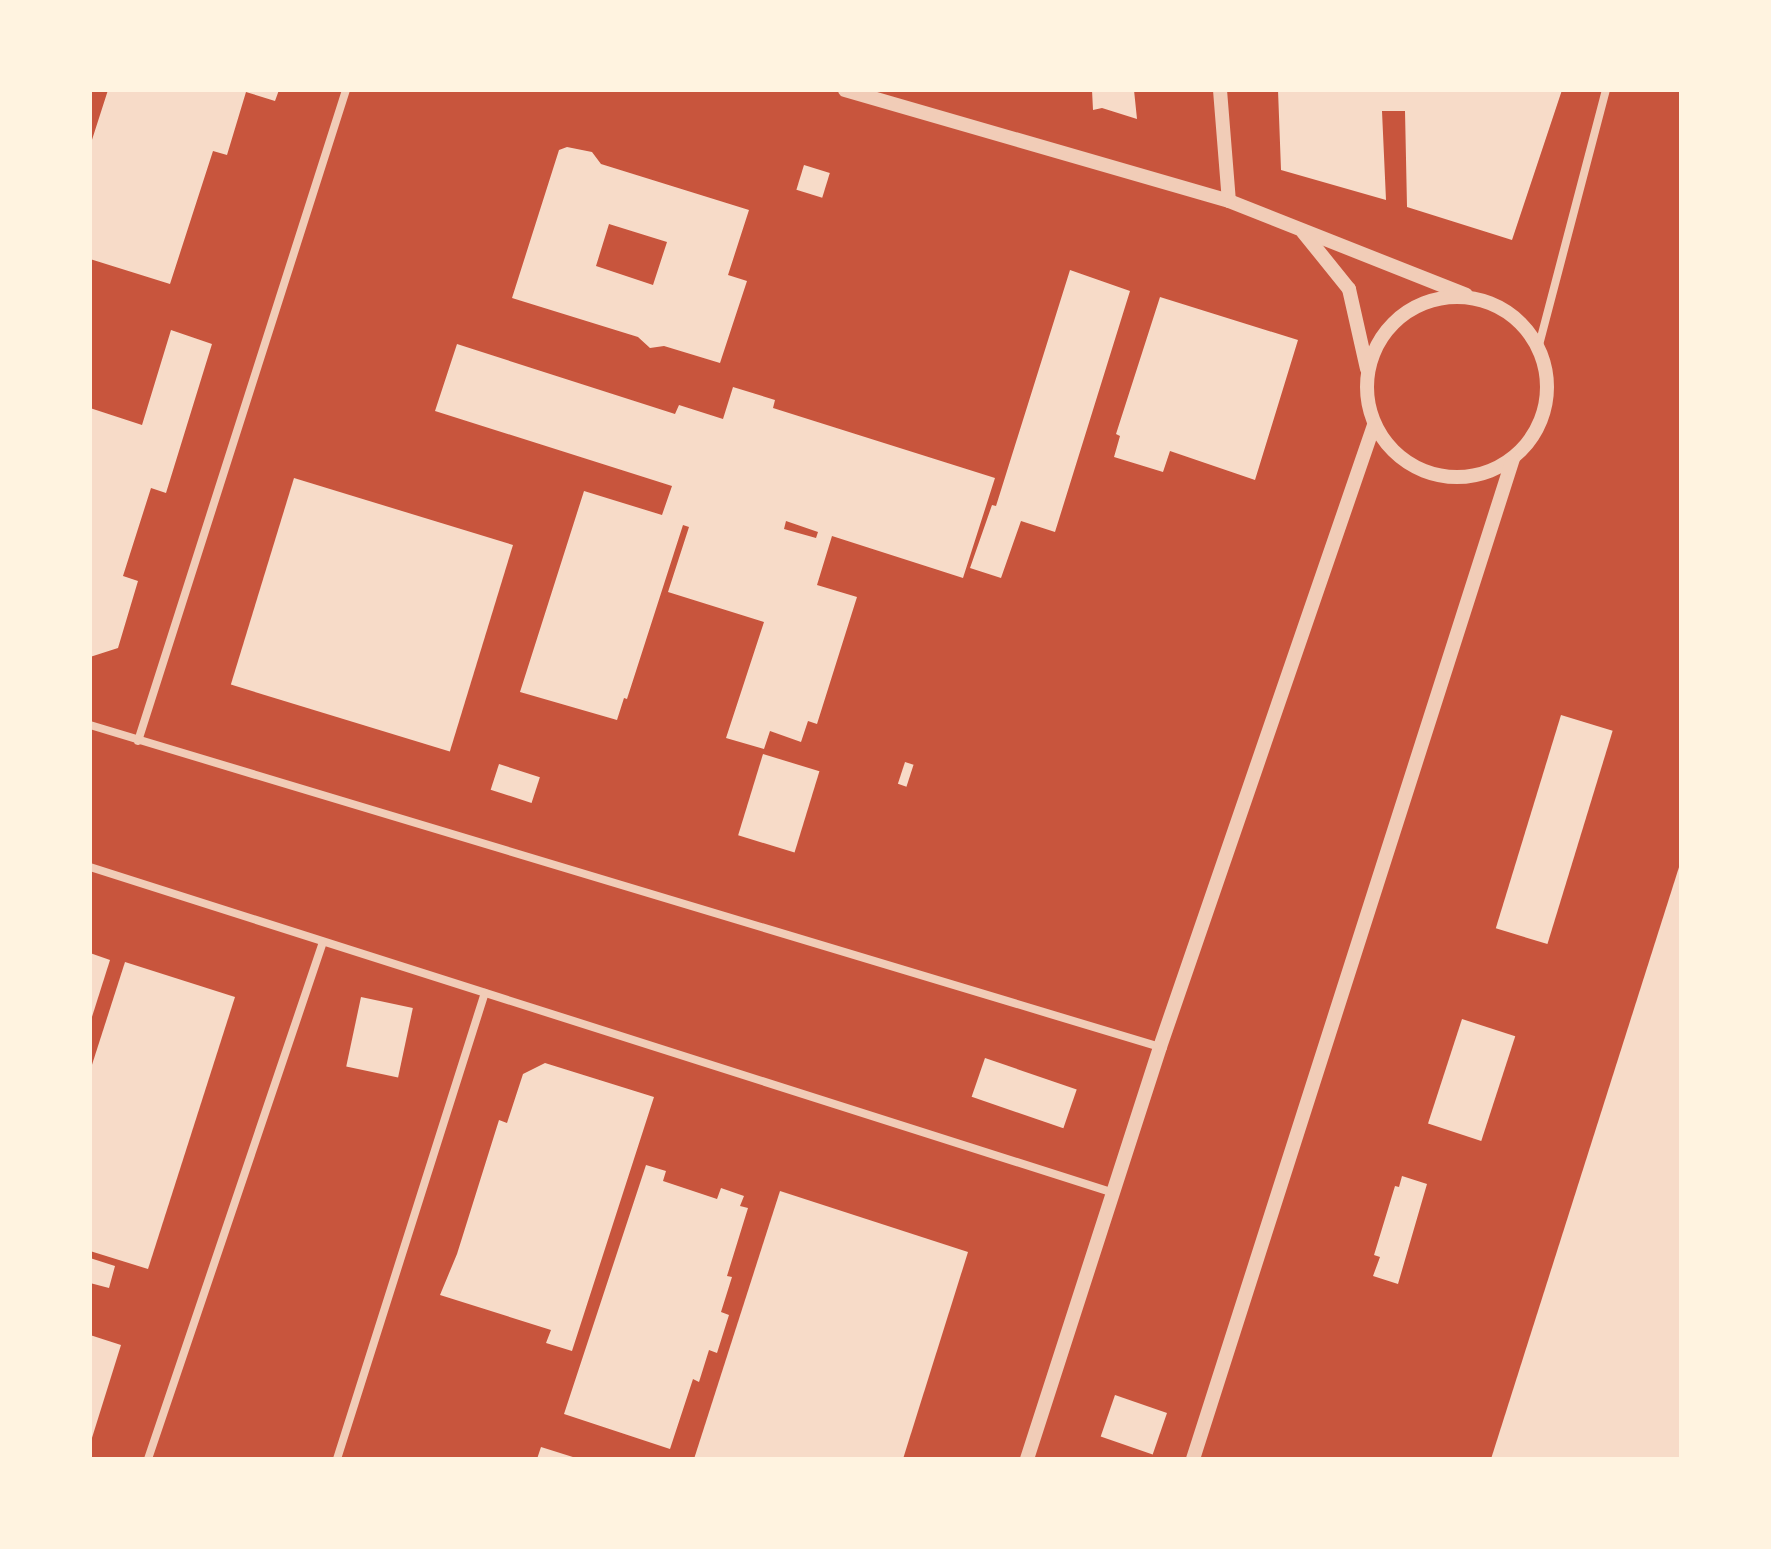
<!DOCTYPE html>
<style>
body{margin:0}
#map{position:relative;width:1771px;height:1549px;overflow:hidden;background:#c8553d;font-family:"IBM Plex Serif",serif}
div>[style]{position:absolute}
.building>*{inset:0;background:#f7dbc8;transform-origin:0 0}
.minor>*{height:8px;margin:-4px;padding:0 4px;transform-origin:4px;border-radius:4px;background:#f1ccb7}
.tertiary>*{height:14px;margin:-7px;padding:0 7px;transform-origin:7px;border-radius:7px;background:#f1ccb7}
.tertiary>.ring{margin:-7px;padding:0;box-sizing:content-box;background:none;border:14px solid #f1ccb7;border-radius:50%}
span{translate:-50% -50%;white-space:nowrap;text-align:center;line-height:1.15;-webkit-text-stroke:6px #fff3e0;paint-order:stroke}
.frame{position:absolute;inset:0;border:92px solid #fff3e0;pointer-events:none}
</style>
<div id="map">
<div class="building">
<i style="clip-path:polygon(108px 90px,279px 90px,275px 101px,246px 92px,227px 155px,213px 151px,170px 284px,90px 259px,90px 146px)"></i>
<i style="clip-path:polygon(1092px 90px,1134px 90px,1137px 119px,1102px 108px,1093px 110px)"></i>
<i style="clip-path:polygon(1278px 90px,1562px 90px,1512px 240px,1407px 207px,1405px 111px,1382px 111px,1386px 200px,1281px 170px)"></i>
<i style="clip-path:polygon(evenodd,567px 147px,592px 152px,601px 164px,749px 210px,728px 275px,747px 281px,720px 363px,664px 346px,650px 348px,638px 337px,512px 298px,559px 150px,567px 147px,609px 224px,667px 242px,653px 285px,596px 266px,609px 224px)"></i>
<i style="left:804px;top:165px;width:27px;height:26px;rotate:17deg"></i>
<i style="clip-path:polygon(1070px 270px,1130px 291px,1055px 532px,1021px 521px,1001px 578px,970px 568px,992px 505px,996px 506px)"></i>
<i style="clip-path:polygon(1160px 297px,1298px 340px,1255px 480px,1170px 451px,1163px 472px,1114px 457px,1120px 436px,1116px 434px)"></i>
<i style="clip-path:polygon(171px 330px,212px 344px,166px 493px,151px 488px,123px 576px,138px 581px,118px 648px,90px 657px,90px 408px,142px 425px)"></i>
<i style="clip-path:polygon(evenodd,457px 344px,675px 414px,679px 405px,723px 419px,733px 387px,775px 400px,773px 408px,995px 478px,963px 578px,832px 536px,817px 585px,857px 597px,817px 724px,808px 721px,801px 742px,770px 731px,764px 749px,726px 738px,764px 622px,668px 592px,689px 527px,683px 525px,627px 699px,624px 698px,617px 720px,520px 692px,584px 491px,662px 515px,672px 486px,435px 411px,457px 344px,786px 521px,818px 532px,816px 538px,784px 529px,786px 521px)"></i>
<i style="left:294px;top:478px;width:229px;height:216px;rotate:17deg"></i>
<i style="left:1561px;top:715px;width:54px;height:223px;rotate:17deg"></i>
<i style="left:763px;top:754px;width:59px;height:85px;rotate:17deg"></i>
<i style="left:905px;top:762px;width:9px;height:23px;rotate:18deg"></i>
<i style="left:499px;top:764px;width:43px;height:27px;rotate:18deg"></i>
<i style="clip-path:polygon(1680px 864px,1681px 1459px,1491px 1459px)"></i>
<i style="clip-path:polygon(90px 953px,110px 960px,91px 1020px,90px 1020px)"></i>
<i style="clip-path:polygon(125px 962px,235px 997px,148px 1269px,90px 1251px,90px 1071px)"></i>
<i style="left:361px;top:997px;width:53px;height:71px;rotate:12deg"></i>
<i style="left:1462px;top:1019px;width:56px;height:110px;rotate:18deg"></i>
<i style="left:985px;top:1058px;width:97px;height:41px;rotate:19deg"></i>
<i style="clip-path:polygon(545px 1063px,654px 1097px,572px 1351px,546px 1343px,551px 1330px,440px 1295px,457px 1254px,499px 1120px,507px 1123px,523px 1074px)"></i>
<i style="clip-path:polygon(646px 1165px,666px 1171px,663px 1181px,717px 1199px,721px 1188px,744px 1196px,740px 1206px,748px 1208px,727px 1276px,732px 1277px,721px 1312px,729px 1315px,717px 1353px,709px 1350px,699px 1382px,693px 1379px,670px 1449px,564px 1414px)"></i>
<i style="clip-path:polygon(1402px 1176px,1427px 1184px,1398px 1284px,1373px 1276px,1380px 1257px,1374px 1255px,1395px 1186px,1399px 1187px)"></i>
<i style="clip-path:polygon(780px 1191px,968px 1252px,903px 1459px,694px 1459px)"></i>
<i style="clip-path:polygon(90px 1258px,115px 1266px,109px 1288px,90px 1283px)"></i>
<i style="clip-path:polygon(90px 1335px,121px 1345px,91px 1441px,90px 1441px)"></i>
<i style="left:1115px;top:1395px;width:55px;height:44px;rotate:19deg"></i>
<i style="clip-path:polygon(541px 1447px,576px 1458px,576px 1459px,537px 1459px)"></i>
</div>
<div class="minor">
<i style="left:1539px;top:345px;width:264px;rotate:-75.3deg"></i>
<i style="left:90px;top:725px;width:1117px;rotate:16.75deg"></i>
<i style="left:138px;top:741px;width:683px;rotate:-72.28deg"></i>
<i style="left:90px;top:867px;width:1075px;rotate:17.66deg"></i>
<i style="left:148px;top:1459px;width:546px;rotate:-71.3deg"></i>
<i style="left:337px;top:1459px;width:489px;rotate:-72.4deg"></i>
</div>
<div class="tertiary">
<i style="left:845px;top:90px;width:400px;rotate:16.1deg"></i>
<i style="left:1229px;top:201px;width:255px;rotate:21.6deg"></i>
<i style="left:1220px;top:90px;width:111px;rotate:85.4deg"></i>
<i style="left:1303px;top:232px;width:73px;rotate:51.1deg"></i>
<i style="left:1349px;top:289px;width:82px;rotate:77.3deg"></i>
<i class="ring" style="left:1367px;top:297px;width:166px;height:166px"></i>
<i style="left:1027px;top:1459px;width:433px;rotate:-72.1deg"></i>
<i style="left:1160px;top:1047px;width:658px;rotate:-71.01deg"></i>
<i style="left:1193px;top:1459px;width:1050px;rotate:-72.26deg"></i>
</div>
<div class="frame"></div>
</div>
